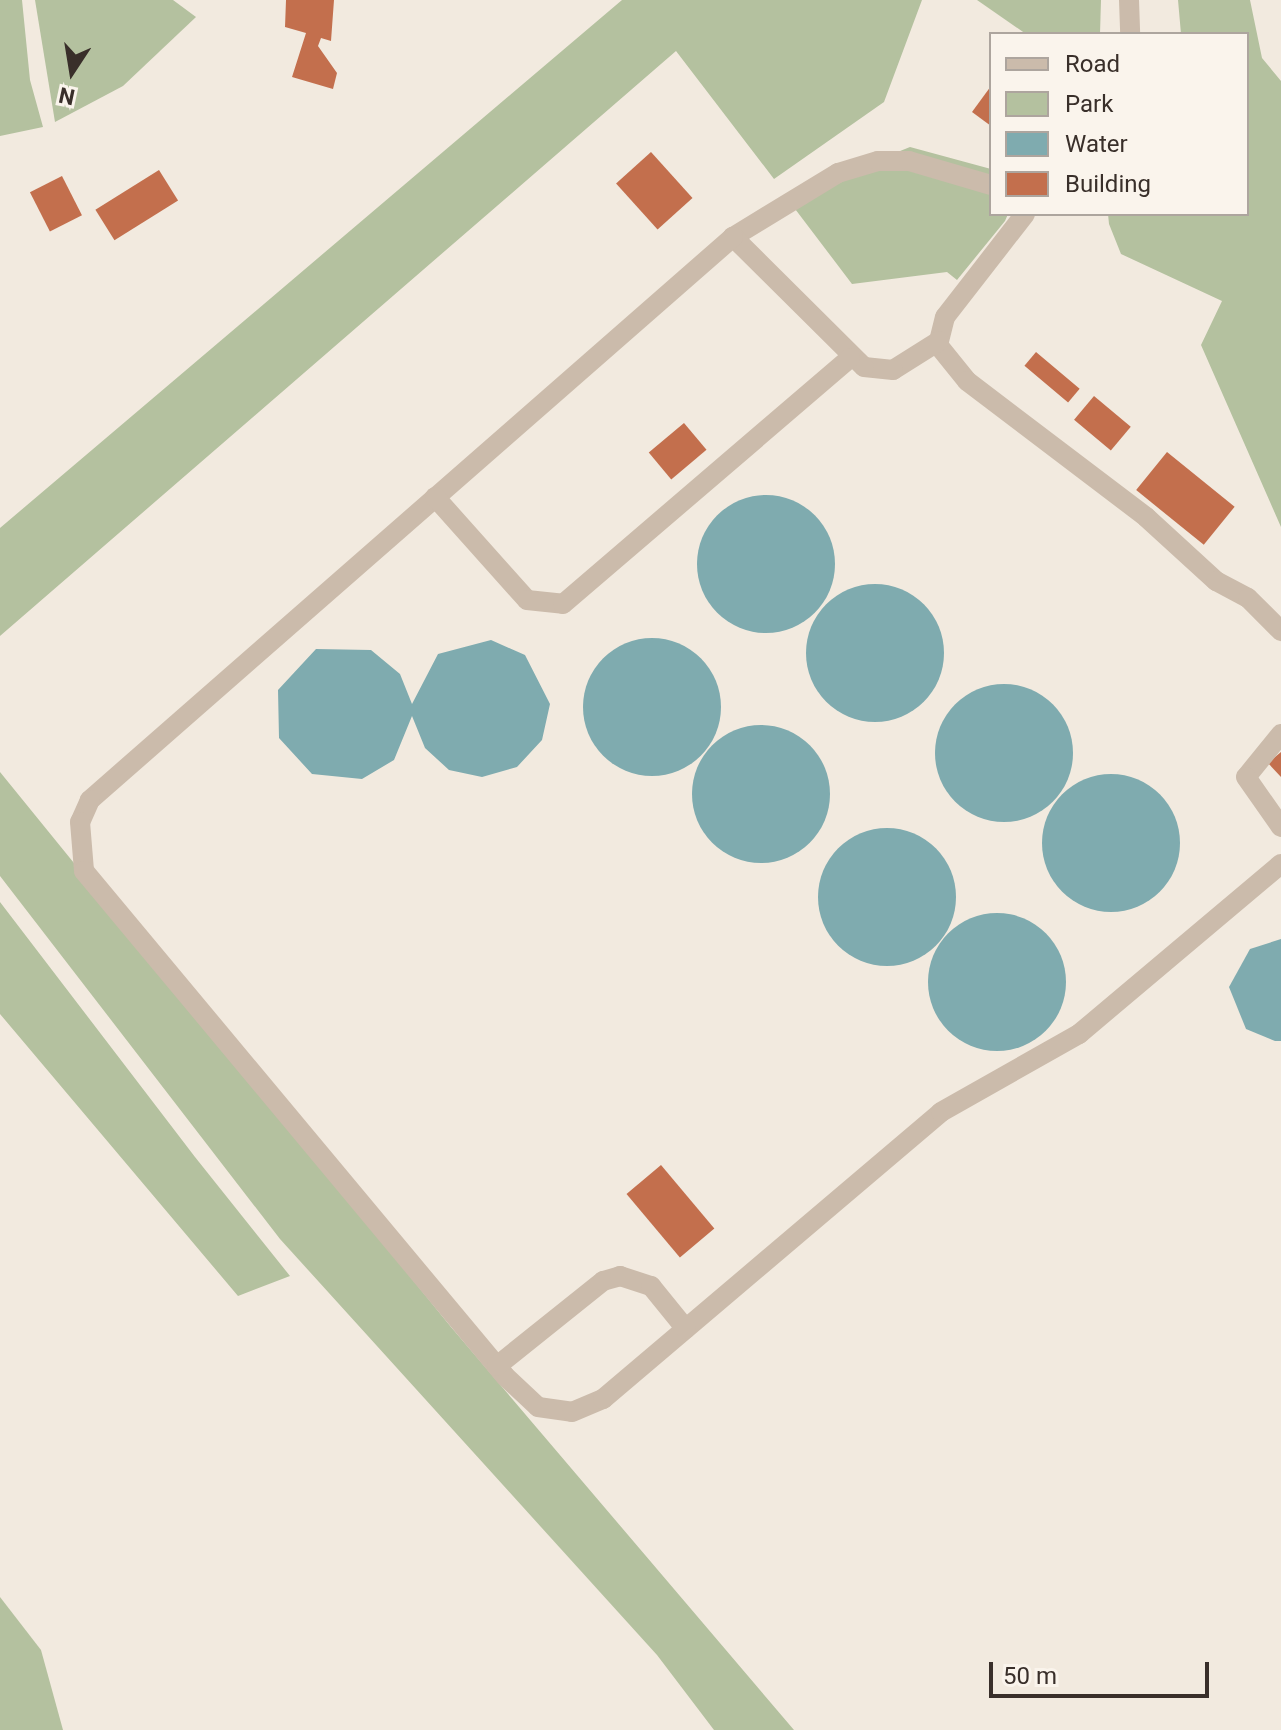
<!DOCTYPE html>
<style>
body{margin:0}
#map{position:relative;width:1281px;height:1730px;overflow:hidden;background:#f2eadf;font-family:Roboto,sans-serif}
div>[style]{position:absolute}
.green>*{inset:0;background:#b4c19f}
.water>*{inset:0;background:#7fabaf}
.round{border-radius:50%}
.building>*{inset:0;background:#c36f4d;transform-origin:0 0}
.minor>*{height:20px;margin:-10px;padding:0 10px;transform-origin:10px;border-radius:10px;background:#cbbbab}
span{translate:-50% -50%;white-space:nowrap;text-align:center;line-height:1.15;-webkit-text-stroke:8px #faf4ec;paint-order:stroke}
.legend{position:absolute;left:989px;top:32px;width:260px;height:184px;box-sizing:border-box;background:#faf4ec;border:2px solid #ada59e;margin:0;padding:10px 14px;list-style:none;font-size:24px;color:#392f2a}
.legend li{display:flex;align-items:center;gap:16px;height:40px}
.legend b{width:40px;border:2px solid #ada59e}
.north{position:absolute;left:32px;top:32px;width:80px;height:80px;-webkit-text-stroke:6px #faf4ec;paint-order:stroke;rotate:192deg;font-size:22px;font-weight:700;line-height:32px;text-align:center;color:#392f2a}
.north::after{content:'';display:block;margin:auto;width:28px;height:36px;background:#392f2a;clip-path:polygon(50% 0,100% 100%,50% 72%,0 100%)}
.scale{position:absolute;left:989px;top:1662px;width:220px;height:36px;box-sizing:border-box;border:4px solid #392f2a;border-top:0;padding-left:10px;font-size:24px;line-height:28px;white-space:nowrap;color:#392f2a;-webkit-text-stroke:6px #faf4ec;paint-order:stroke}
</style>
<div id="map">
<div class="green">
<i style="clip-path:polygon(0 0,22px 0,30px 80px,43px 127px,0 136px)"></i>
<i style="clip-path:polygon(35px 0,173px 0,196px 17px,123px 86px,55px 122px)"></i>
<i style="clip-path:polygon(622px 0,922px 0,884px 102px,774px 179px,676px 51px,0 636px,0 528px)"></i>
<i style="clip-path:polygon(977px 0,1101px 0,1100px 34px,1026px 34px)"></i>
<i style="clip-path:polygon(1178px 0,1250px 0,1262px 58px,1281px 81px,1281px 527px,1201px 345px,1222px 301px,1121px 254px,1109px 224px,1108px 214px,1247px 214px,1247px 34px,1181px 34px)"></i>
<i style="clip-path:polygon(910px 147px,991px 169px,991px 214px,1008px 214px,1005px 221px,957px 280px,947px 272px,852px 284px,786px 197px)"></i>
<i style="clip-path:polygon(0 772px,451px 1327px,794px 1730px,714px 1730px,657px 1655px,280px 1239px,0 876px)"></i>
<i style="clip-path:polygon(0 902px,195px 1157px,290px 1276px,238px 1296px,0 1014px)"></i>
<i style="clip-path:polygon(0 1597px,41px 1650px,63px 1730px,0 1730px)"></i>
</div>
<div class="water">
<i class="round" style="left:697px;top:495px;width:138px;height:138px"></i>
<i class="round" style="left:806px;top:584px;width:138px;height:138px"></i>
<i class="round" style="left:583px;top:638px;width:138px;height:138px"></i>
<i style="clip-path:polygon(491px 640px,525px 655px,550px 704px,542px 740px,517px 767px,482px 777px,449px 770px,425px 748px,412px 716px,394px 760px,362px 779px,312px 774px,279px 738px,278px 690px,316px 649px,371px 650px,400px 674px,412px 704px,438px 654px)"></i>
<i class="round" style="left:935px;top:684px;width:138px;height:138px"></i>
<i class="round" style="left:692px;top:725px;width:138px;height:138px"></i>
<i class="round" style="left:1042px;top:774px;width:138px;height:138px"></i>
<i class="round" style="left:818px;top:828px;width:138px;height:138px"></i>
<i class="round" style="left:928px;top:913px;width:138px;height:138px"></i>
<i style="clip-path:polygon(1281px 939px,1281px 1041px,1275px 1041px,1246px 1029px,1229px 987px,1250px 949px)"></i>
</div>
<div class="building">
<i style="clip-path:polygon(286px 0,334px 0,331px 41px,321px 38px,318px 46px,337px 73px,333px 89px,292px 77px,306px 33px,285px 27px)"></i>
<i style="clip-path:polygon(991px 86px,991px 126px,972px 112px)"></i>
<i style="left:651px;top:152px;width:62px;height:47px;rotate:48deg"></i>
<i style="left:159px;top:170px;width:36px;height:75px;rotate:58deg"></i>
<i style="left:62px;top:176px;width:44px;height:36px;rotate:63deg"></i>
<i style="left:1036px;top:352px;width:57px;height:18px;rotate:40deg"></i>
<i style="left:1094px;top:396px;width:48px;height:31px;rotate:40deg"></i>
<i style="left:684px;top:423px;width:35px;height:46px;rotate:50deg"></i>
<i style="left:1167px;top:452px;width:87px;height:49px;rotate:39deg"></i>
<i style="clip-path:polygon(1281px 752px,1281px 777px,1268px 763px)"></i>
<i style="left:661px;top:1165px;width:83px;height:45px;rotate:50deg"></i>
</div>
<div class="minor">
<i style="left:1129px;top:0;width:34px;rotate:88deg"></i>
<i style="left:1025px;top:214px;width:130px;rotate:127.8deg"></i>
<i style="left:945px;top:317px;width:29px;rotate:104deg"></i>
<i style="left:938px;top:345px;width:46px;rotate:51.1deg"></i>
<i style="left:967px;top:381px;width:225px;rotate:37.2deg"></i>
<i style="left:1146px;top:517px;width:95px;rotate:42.4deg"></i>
<i style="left:1216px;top:581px;width:36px;rotate:28deg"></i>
<i style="left:1248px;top:598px;width:47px;rotate:45deg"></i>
<i style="left:733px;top:237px;width:123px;rotate:-31.4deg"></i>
<i style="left:838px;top:173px;width:42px;rotate:-16.7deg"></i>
<i style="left:878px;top:161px;width:31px"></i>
<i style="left:909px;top:161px;width:85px;rotate:16.3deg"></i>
<i style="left:939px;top:341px;width:54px;rotate:147.8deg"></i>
<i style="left:893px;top:370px;width:29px;rotate:-174deg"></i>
<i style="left:864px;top:367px;width:185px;rotate:-135.2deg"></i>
<i style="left:733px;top:237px;width:855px;rotate:138.8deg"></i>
<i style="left:90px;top:800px;width:24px;rotate:114deg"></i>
<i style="left:80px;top:822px;width:49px;rotate:85.3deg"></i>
<i style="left:84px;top:871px;width:657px;rotate:50.18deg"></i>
<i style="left:505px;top:1376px;width:45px;rotate:43.2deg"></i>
<i style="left:538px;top:1407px;width:34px;rotate:8deg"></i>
<i style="left:572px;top:1412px;width:34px;rotate:-23deg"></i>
<i style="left:603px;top:1399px;width:443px;rotate:-40.3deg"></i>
<i style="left:941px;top:1112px;width:159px;rotate:-29.5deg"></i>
<i style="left:1079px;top:1034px;width:264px;rotate:-40.1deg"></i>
<i style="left:435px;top:497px;width:138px;rotate:48.2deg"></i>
<i style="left:527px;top:600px;width:36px;rotate:6deg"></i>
<i style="left:563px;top:604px;width:378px;rotate:-40.6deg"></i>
<i style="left:1281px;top:734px;width:55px;rotate:129.1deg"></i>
<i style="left:1246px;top:777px;width:61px;rotate:55deg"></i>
<i style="left:497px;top:1366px;width:136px;rotate:-38.7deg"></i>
<i style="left:603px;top:1281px;width:18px;rotate:-16deg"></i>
<i style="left:620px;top:1276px;width:33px;rotate:18deg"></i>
<i style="left:651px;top:1286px;width:55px;rotate:50.9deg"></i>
</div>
<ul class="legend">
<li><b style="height:10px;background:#cbbbab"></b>Road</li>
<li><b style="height:22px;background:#b4c19f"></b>Park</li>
<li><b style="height:22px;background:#7fabaf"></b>Water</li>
<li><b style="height:22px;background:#c36f4d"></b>Building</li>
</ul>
<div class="north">N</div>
<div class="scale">50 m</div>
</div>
